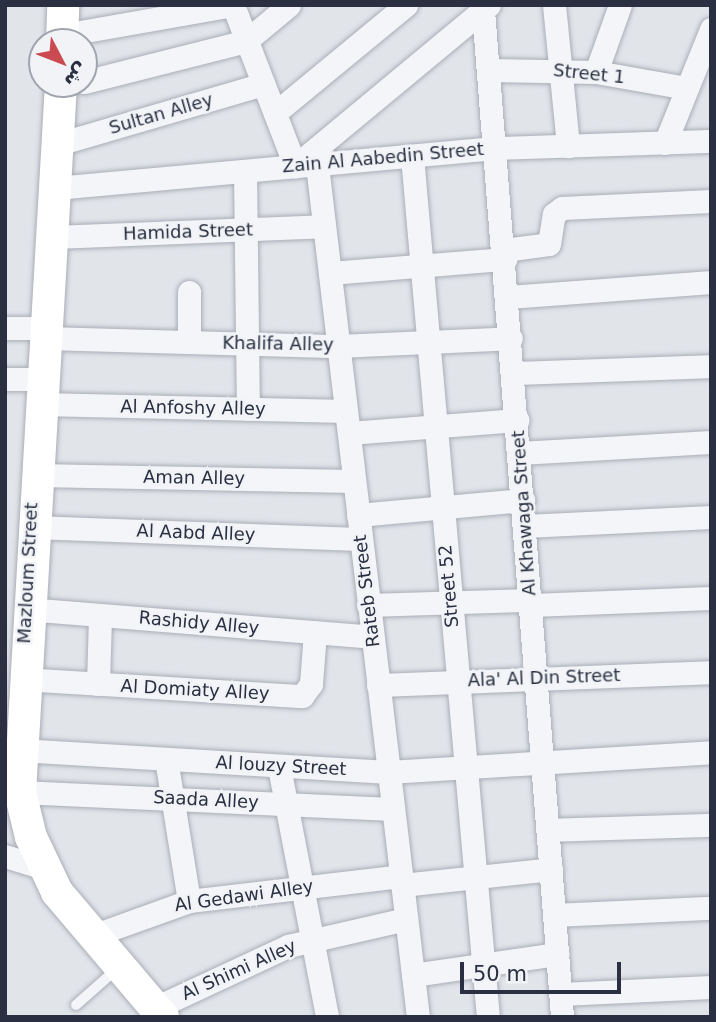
<!DOCTYPE html>
<meta charset="utf-8">
<style>
body{margin:0}
#map{position:relative;width:716px;height:1022px;overflow:hidden;background:#e1e4e9;font-family:"DejaVu Sans",Vazirmatn,sans-serif}
div>[style]{position:absolute}
.roads{filter:drop-shadow(0 0 2px #aaaeb7) drop-shadow(0 0 2px #aaaeb7)}
.lane>*{height:10px;margin:-5px;padding:0 5px;transform-origin:5px;border-radius:5px;background:#f4f5f8}
.street>*{height:23px;margin:-11.5px;padding:0 11.5px;transform-origin:11.5px;border-radius:11.5px;background:#f4f5f8}
.secondary>*{height:32px;margin:-16px;padding:0 16px;transform-origin:16px;border-radius:16px;background:#fff}
span{translate:-50% -50%;white-space:nowrap;text-align:center;line-height:1.15;-webkit-text-stroke:5px #f1f3f7;paint-order:stroke}
.street-label{font-size:18px;color:#2a3041}
.frame{position:absolute;inset:0;border:7px solid #2a3041;pointer-events:none}
.north{position:absolute;left:28px;top:28px;width:70px;height:70px;box-sizing:border-box;background:#f1f3f7;border:2px solid #a1a5ae;border-radius:50%;rotate:132deg;font-size:19px;font-weight:700;line-height:28px;text-align:center;color:#2a3041}
.north::after{content:'';display:block;margin:auto;width:24px;height:32px;background:#cb4950;clip-path:polygon(50% 0,100% 100%,50% 72%,0 100%)}
.scale{position:absolute;left:460px;top:962px;width:161px;height:32px;box-sizing:border-box;border:4px solid #2a3041;border-top:0;padding-left:9px;font-size:21px;line-height:24px;white-space:nowrap;color:#2a3041;-webkit-text-stroke:5px #f1f3f7;paint-order:stroke}
</style>
<div id="map">
<div class="roads">
<div class="lane">
<i style="left:76px;top:1005px;width:57px;rotate:-41.5deg"></i>
</div>
<div class="street">
<i style="left:233px;top:5px;width:173px;rotate:68.9deg"></i>
<i style="left:295px;top:166px;width:252px;rotate:-39.7deg"></i>
<i style="left:554px;top:5px;width:142px;rotate:84.3deg"></i>
<i style="left:483px;top:10px;width:1010px;rotate:85.51deg"></i>
<i style="left:63px;top:35px;width:173px;rotate:-10deg"></i>
<i style="left:490px;top:70px;width:106px;rotate:1.1deg"></i>
<i style="left:596px;top:72px;width:92px;rotate:10deg"></i>
<i style="left:596px;top:72px;width:71px;rotate:-70.3deg"></i>
<i style="left:84px;top:82px;width:167px;rotate:-14.2deg"></i>
<i style="left:246px;top:41px;width:56px;rotate:-39.9deg"></i>
<i style="left:275px;top:113px;width:170px;rotate:-39.5deg"></i>
<i style="left:665px;top:143px;width:123px;rotate:-68deg"></i>
<i style="left:58px;top:144px;width:214px;rotate:-16.3deg"></i>
<i style="left:412px;top:156px;width:864px;rotate:84.96deg"></i>
<i style="left:317px;top:165px;width:858px;rotate:83.24deg"></i>
<i style="left:245px;top:171px;width:238px;rotate:89.3deg"></i>
<i style="left:56px;top:188px;width:443px;rotate:-5.2deg"></i>
<i style="left:497px;top:148px;width:214px;rotate:-1.9deg"></i>
<i style="left:53px;top:237px;width:271px;rotate:-2.3deg"></i>
<i style="left:504px;top:250px;width:45px;rotate:-7.6deg"></i>
<i style="left:549px;top:244px;width:30px;rotate:-81deg"></i>
<i style="left:554px;top:214px;width:10px;rotate:-37deg"></i>
<i style="left:562px;top:208px;width:149px;rotate:-2.7deg"></i>
<i style="left:330px;top:273px;width:176px;rotate:-4.6deg"></i>
<i style="left:508px;top:297px;width:204px;rotate:-4.2deg"></i>
<i style="left:5px;top:328px;width:40px"></i>
<i style="left:45px;top:338px;width:293px;rotate:1.6deg"></i>
<i style="left:338px;top:346px;width:173px;rotate:-2.6deg"></i>
<i style="left:189px;top:342px;width:50px;rotate:-90deg"></i>
<i style="left:513px;top:373px;width:198px;rotate:-2deg"></i>
<i style="left:5px;top:379px;width:36px"></i>
<i style="left:40px;top:404px;width:306px;rotate:1.3deg"></i>
<i style="left:349px;top:433px;width:169px;rotate:-4.4deg"></i>
<i style="left:519px;top:453px;width:192px;rotate:-3.3deg"></i>
<i style="left:34px;top:475px;width:320px;rotate:1.1deg"></i>
<i style="left:358px;top:515px;width:166px;rotate:-5.2deg"></i>
<i style="left:525px;top:526px;width:186px;rotate:-2.8deg"></i>
<i style="left:31px;top:527px;width:330px;rotate:2.1deg"></i>
<i style="left:368px;top:605px;width:163px;rotate:-1.8deg"></i>
<i style="left:531px;top:605px;width:180px;rotate:-2.2deg"></i>
<i style="left:26px;top:609px;width:347px;rotate:4.6deg"></i>
<i style="left:22px;top:679px;width:281px;rotate:3.5deg"></i>
<i style="left:302px;top:696px;width:15px;rotate:-53deg"></i>
<i style="left:311px;top:684px;width:52px;rotate:-85.6deg"></i>
<i style="left:98px;top:684px;width:69px;rotate:-88.3deg"></i>
<i style="left:378px;top:685px;width:333px;rotate:-2.2deg"></i>
<i style="left:19px;top:750px;width:370px;rotate:3.4deg"></i>
<i style="left:388px;top:772px;width:324px;rotate:-3.5deg"></i>
<i style="left:166px;top:759px;width:144px;rotate:80.8deg"></i>
<i style="left:279px;top:767px;width:255px;rotate:79.1deg"></i>
<i style="left:20px;top:792px;width:372px;rotate:2.6deg"></i>
<i style="left:548px;top:830px;width:163px;rotate:-1.8deg"></i>
<i style="left:5px;top:856px;width:41px;rotate:17.1deg"></i>
<i style="left:402px;top:885px;width:150px;rotate:-6.1deg"></i>
<i style="left:554px;top:915px;width:157px;rotate:-2.6deg"></i>
<i style="left:92px;top:936px;width:103px;rotate:-19.8deg"></i>
<i style="left:189px;top:901px;width:213px;rotate:-6.7deg"></i>
<i style="left:413px;top:975px;width:146px;rotate:-8.3deg"></i>
<i style="left:561px;top:994px;width:150px;rotate:-2.7deg"></i>
<i style="left:155px;top:1008px;width:147px;rotate:-25deg"></i>
<i style="left:288px;top:946px;width:121px;rotate:-12.9deg"></i>
</div>
<div class="secondary">
<i style="left:62px;top:42px;width:37px;rotate:-88deg"></i>
<i style="left:61px;top:84px;width:709px;rotate:93.31deg"></i>
<i style="left:20px;top:792px;width:46px;rotate:76.3deg"></i>
<i style="left:31px;top:837px;width:61px;rotate:64.7deg"></i>
<i style="left:57px;top:892px;width:164px;rotate:49.7deg"></i>
</div>
</div>
<div class="street-label">
<span style="left:589px;top:74px;rotate:6deg">Street 1</span>
<span style="left:161px;top:114px;rotate:-16deg">Sultan Alley</span>
<span style="left:383px;top:158px;rotate:-5deg">Zain Al Aabedin Street</span>
<span style="left:188px;top:232px;rotate:-2deg">Hamida Street</span>
<span style="left:278px;top:344px;rotate:1deg">Khalifa Alley</span>
<span style="left:193px;top:408px;rotate:1deg">Al Anfoshy Alley</span>
<span style="left:194px;top:478px;rotate:1deg">Aman Alley</span>
<span style="left:524px;top:513px;rotate:-94deg">Al Khawaga Street</span>
<span style="left:196px;top:533px;rotate:2deg">Al Aabd Alley</span>
<span style="left:28px;top:573px;rotate:-87deg">Mazloum Street</span>
<span style="left:449px;top:586px;rotate:-95deg">Street 52</span>
<span style="left:367px;top:591px;rotate:-97deg">Rateb Street</span>
<span style="left:199px;top:623px;rotate:5deg">Rashidy Alley</span>
<span style="left:544px;top:678px;rotate:-2deg">Ala' Al Din Street</span>
<span style="left:195px;top:690px;rotate:3deg">Al Domiaty Alley</span>
<span style="left:281px;top:766px;rotate:3deg">Al louzy Street</span>
<span style="left:206px;top:800px;rotate:3deg">Saada Alley</span>
<span style="left:244px;top:896px;rotate:-8deg">Al Gedawi Alley</span>
<span style="left:239px;top:970px;rotate:-24deg">Al Shimi Alley</span>
</div>
<div class="frame"></div>
<div class="north">ش</div>
<div class="scale">50 m</div>
</div>
